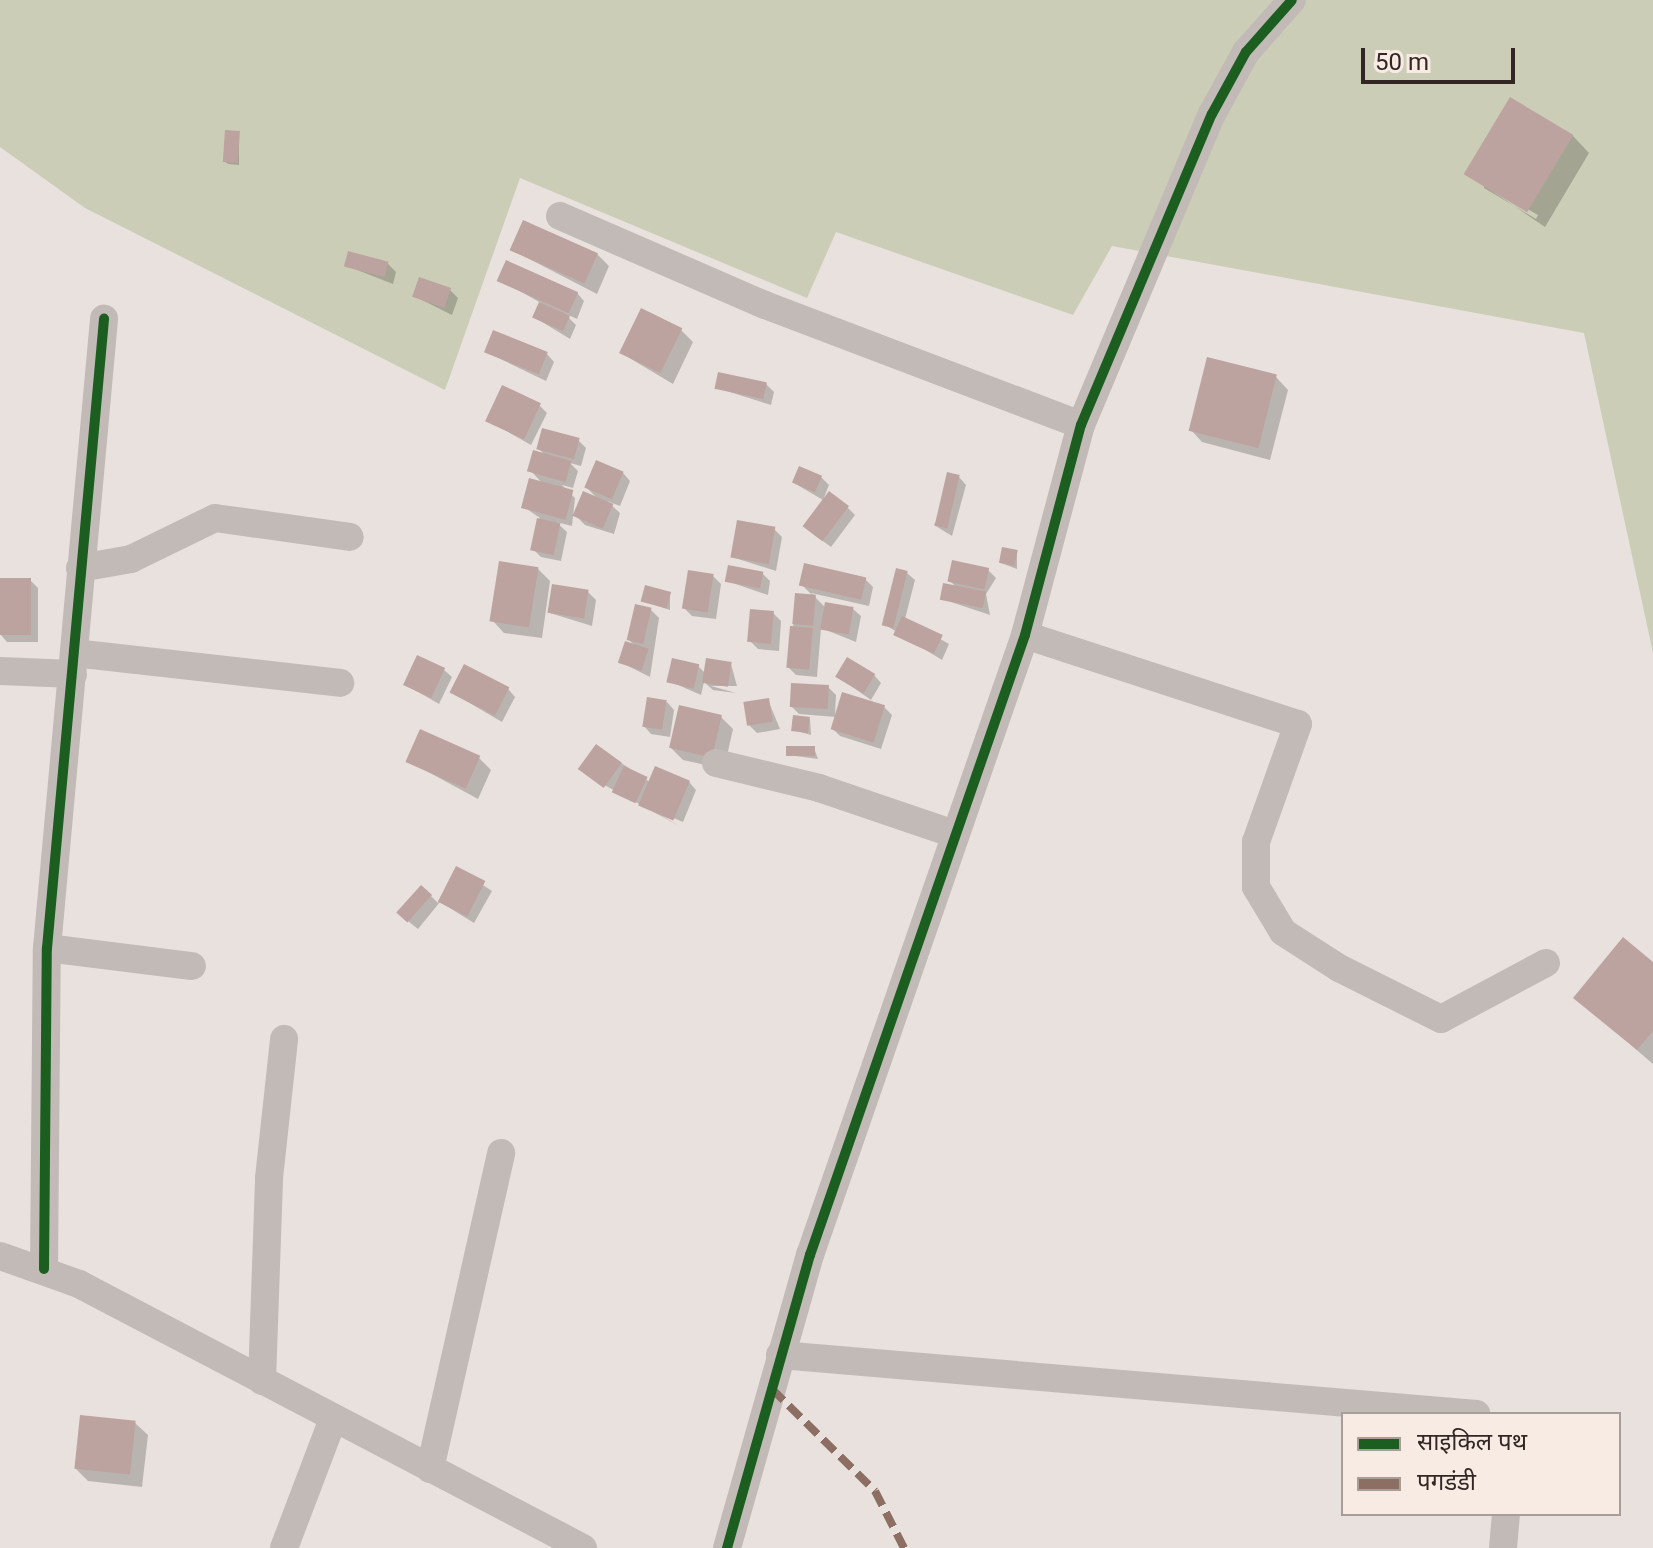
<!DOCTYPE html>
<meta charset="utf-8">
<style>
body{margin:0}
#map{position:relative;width:1653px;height:1548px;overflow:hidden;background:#e9e1dd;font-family:Roboto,"Noto Sans Devanagari",sans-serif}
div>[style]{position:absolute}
.green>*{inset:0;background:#cccdb7}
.shadow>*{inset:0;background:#0003}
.building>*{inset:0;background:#bca39f;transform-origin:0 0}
.minor>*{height:28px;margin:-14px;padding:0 14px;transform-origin:14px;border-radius:14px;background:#c2bab6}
.quiet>*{height:8px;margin-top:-4px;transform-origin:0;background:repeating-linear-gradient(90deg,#8d6e63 0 16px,transparent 0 24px)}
.cycleway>*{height:10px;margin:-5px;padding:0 5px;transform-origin:5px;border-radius:5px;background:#1b5e20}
span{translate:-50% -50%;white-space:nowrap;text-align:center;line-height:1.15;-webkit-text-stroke:6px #f7ebe3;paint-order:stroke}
.legend{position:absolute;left:1341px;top:1412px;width:280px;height:104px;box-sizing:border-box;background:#f7ebe3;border:2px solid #a89d97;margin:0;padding:10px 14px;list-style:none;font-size:24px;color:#322725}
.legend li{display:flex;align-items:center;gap:16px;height:40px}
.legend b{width:40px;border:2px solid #a89d97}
.scale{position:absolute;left:1361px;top:48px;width:154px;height:36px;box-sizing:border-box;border:4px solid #322725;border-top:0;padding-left:10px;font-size:24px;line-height:28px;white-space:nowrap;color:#322725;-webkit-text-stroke:6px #f7ebe3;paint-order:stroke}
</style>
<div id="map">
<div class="green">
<i style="clip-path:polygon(0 0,1653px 0,1653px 653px,1584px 333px,1112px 246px,1073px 315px,836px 232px,807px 298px,520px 178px,445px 390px,85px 208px,0 147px)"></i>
</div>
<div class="shadow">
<i style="clip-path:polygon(239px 133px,239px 165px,228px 164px,224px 161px)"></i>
<i style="clip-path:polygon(evenodd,1573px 136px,1589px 153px,1545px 227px,1467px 174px,1573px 136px,1484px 184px,1538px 215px,1536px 219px,1484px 188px,1484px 184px)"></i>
<i style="clip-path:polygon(512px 250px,597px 254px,609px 266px,597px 294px)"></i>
<i style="clip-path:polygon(388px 264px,396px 272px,393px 284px,347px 266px)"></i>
<i style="clip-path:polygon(500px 280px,577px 293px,584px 301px,577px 319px,564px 313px,576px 325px,570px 339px,534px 317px,541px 303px)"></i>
<i style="clip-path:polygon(450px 290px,458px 298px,452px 315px,414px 296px)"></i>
<i style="clip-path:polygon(681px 330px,693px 342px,673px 384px,621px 353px)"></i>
<i style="clip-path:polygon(486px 352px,547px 354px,554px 362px,546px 381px)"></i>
<i style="clip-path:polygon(1276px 377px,1288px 390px,1270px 460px,1202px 442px,1190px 429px)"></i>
<i style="clip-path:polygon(766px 384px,774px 392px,771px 405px,717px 388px)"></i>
<i style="clip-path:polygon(539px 405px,547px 413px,531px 445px,487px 420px)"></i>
<i style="clip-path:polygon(578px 440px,586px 448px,581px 466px,570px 463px,578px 471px,573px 488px,562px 485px,575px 498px,572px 526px,556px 522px,567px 532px,561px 561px,541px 557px,534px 550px,540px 518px,524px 507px,543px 484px,530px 470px,546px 456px,538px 448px)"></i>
<i style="clip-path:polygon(623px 473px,630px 481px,620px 506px,607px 501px,620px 513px,614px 534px,585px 525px,577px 517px,598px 499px,586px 487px)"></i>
<i style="clip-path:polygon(821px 477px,829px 485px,823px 500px,794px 483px)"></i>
<i style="clip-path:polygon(959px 477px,966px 485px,952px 536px,934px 525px)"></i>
<i style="clip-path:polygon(847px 507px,855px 515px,831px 547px,813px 534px)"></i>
<i style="clip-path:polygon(774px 529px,782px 537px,776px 571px,732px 557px)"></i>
<i style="clip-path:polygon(1017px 552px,1017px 569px,1001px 563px)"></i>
<i style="clip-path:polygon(538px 569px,550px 581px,542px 638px,504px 633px,492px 620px)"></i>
<i style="clip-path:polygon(988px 570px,996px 578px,986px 594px,990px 615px,942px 599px,957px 588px,949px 580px)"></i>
<i style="clip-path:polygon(762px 573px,770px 581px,768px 595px,727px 581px)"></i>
<i style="clip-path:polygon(907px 573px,915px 580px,905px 619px,949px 644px,942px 660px,884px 624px)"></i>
<i style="clip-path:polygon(713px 576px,721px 584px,716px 619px,692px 616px,684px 608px)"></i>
<i style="clip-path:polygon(865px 579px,873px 587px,869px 606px,811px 593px,826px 608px,853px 609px,861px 616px,856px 642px,821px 628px,817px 677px,796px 675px,788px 667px,797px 595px,814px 597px,802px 585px)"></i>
<i style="clip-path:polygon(0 580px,30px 580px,38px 588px,38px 642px,7px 642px,0 634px)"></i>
<i style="clip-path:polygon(588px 592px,596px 600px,592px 626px,550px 613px)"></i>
<i style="clip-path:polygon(670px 594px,670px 610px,643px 601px)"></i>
<i style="clip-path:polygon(651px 610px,659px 618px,650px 677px,620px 662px,636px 647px,628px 639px)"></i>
<i style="clip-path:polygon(773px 613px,781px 621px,779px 651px,758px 649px,750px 641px)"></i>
<i style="clip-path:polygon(731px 664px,737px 686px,711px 686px,736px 693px,713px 690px,704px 682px,701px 695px,669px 681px,698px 666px,706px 674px)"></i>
<i style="clip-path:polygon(444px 670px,452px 677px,439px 704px,406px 685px)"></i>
<i style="clip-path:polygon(874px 675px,881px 683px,871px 700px,837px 676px)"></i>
<i style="clip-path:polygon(828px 687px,836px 695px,835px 715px,884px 707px,892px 715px,881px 749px,840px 736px,832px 728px,836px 717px,799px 714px,791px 706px)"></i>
<i style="clip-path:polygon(508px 689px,515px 697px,502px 722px,451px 692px)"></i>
<i style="clip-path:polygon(768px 700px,780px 729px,757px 733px,749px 725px)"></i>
<i style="clip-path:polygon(667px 702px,674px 710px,670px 737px,651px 734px,644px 726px)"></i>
<i style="clip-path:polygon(721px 717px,733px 729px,724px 769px,683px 760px,671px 748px)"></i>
<i style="clip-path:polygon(810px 719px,811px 735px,793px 730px)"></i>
<i style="clip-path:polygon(597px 747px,650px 782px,689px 782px,696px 790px,683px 822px,647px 807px,681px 827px,588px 776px)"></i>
<i style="clip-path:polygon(814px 748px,818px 759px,788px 755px)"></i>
<i style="clip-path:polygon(479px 758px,491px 770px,478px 799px,408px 761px)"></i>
<i style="clip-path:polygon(457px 868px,492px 891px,474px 923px,440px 902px,418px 929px,408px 921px,431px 896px,438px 903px)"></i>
<i style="clip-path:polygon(1653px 965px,1653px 1064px,1575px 997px)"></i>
<i style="clip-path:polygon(135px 1423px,148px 1435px,142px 1487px,88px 1481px,76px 1469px)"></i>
</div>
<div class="building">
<i style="left:1510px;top:97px;width:74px;height:90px;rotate:31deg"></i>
<i style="left:225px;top:130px;width:15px;height:32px;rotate:4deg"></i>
<i style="left:523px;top:220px;width:82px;height:33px;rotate:24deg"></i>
<i style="left:348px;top:251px;width:42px;height:16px;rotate:15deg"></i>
<i style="left:506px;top:260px;width:79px;height:23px;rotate:24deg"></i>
<i style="left:419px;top:277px;width:34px;height:21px;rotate:19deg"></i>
<i style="left:539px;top:302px;width:34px;height:17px;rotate:24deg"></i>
<i style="left:641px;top:308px;width:46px;height:50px;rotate:26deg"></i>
<i style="left:493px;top:330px;width:59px;height:24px;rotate:22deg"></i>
<i style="left:1207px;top:357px;width:72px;height:76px;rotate:14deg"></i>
<i style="left:718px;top:372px;width:50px;height:17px;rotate:12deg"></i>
<i style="left:502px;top:385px;width:43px;height:40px;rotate:25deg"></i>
<i style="left:542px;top:428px;width:39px;height:22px;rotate:15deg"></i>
<i style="left:533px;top:450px;width:40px;height:22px;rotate:16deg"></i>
<i style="left:596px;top:460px;width:30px;height:30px;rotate:23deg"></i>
<i style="left:799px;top:466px;width:25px;height:18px;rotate:23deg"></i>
<i style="left:947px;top:472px;width:13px;height:55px;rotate:13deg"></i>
<i style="left:529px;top:478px;width:46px;height:31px;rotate:15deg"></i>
<i style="left:583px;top:491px;width:33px;height:27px;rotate:23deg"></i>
<i style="left:829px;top:491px;width:25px;height:44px;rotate:37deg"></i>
<i style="left:537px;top:518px;width:24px;height:33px;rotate:12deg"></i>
<i style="left:737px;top:520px;width:39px;height:38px;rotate:10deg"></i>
<i style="left:1002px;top:547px;width:16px;height:16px;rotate:11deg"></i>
<i style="left:952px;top:560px;width:38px;height:22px;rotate:12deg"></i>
<i style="left:499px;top:561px;width:40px;height:61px;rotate:9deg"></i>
<i style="left:804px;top:563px;width:64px;height:23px;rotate:13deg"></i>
<i style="left:728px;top:565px;width:36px;height:17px;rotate:11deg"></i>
<i style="left:896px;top:568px;width:12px;height:59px;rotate:14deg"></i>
<i style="left:688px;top:570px;width:26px;height:39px;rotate:9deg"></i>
<i style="left:0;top:578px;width:31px;height:57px"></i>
<i style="left:943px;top:583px;width:44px;height:17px;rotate:11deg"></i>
<i style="left:552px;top:584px;width:37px;height:29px;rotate:9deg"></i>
<i style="left:645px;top:585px;width:27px;height:17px;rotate:15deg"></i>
<i style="left:795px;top:593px;width:21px;height:31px;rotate:5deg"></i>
<i style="left:825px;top:602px;width:29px;height:28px;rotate:10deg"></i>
<i style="left:635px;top:604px;width:17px;height:37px;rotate:13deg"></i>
<i style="left:750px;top:609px;width:24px;height:33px;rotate:5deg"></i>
<i style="left:902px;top:616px;width:45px;height:21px;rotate:25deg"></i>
<i style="left:790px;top:626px;width:23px;height:42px;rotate:5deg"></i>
<i style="left:625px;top:641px;width:25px;height:23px;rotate:18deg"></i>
<i style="left:417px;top:655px;width:31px;height:33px;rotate:25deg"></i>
<i style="left:847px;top:657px;width:33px;height:23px;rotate:31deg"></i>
<i style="left:672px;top:658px;width:28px;height:25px;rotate:13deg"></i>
<i style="left:706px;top:658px;width:26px;height:25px;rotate:9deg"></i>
<i style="left:464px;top:664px;width:51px;height:32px;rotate:27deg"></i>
<i style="left:791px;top:683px;width:38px;height:24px;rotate:3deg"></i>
<i style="left:842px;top:692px;width:45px;height:39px;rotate:17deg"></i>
<i style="left:647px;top:697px;width:20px;height:30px;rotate:9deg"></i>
<i style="left:769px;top:698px;width:24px;height:26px;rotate:81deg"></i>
<i style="left:679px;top:705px;width:44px;height:44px;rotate:13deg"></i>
<i style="left:793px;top:715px;width:17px;height:16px;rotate:7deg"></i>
<i style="left:420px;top:729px;width:66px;height:36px;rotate:24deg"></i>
<i style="left:596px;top:744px;width:32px;height:31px;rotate:36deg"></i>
<i style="left:786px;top:746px;width:29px;height:10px"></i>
<i style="left:624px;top:766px;width:26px;height:29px;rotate:25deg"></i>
<i style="left:655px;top:766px;width:38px;height:43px;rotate:23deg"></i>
<i style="left:456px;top:866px;width:33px;height:40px;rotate:27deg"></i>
<i style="left:421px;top:885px;width:15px;height:37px;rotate:42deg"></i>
<i style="clip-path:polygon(1623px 937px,1653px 962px,1653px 1031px,1637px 1050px,1573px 998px)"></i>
<i style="left:80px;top:1415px;width:56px;height:54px;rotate:6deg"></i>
</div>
<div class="minor">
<i style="left:560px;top:216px;width:223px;rotate:23.5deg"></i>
<i style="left:765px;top:305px;width:338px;rotate:20.8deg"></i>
<i style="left:80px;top:568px;width:52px;rotate:-10deg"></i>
<i style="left:131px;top:559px;width:93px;rotate:-26deg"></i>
<i style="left:215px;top:518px;width:136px;rotate:8deg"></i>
<i style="left:1025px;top:635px;width:287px;rotate:18.1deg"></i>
<i style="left:1298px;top:724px;width:125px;rotate:109.6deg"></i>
<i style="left:1256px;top:842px;width:45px;rotate:90deg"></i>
<i style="left:1256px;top:887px;width:52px;rotate:59deg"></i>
<i style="left:1283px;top:932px;width:67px;rotate:32.7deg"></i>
<i style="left:1339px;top:968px;width:114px;rotate:26.6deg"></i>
<i style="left:1441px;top:1019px;width:119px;rotate:-28.1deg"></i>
<i style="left:74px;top:653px;width:268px;rotate:6.4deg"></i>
<i style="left:0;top:671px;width:73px;rotate:2.4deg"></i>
<i style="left:716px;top:763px;width:106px;rotate:13.6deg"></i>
<i style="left:819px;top:788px;width:139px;rotate:18.8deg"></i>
<i style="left:47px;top:948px;width:146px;rotate:7.1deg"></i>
<i style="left:0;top:1256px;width:84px;rotate:19.5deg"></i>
<i style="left:79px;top:1284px;width:569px;rotate:27.65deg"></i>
<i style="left:44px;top:1269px;width:321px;rotate:-89.5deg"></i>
<i style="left:47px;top:948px;width:632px;rotate:-84.82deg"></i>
<i style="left:780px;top:1355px;width:699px;rotate:4.84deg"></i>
<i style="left:262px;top:1381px;width:203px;rotate:-88deg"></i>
<i style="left:269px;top:1178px;width:140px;rotate:-83.8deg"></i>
<i style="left:430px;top:1469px;width:324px;rotate:-77.3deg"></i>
<i style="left:284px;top:1548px;width:138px;rotate:-69.2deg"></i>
<i style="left:727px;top:1548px;width:305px;rotate:-74.2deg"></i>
<i style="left:810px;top:1255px;width:656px;rotate:-70.87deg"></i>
<i style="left:1025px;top:635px;width:217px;rotate:-75.1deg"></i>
<i style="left:1081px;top:425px;width:337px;rotate:-67.2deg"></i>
<i style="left:1212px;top:114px;width:71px;rotate:-61.3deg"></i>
<i style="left:1246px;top:52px;width:69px;rotate:-48.5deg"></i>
<i style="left:1503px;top:1548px;width:34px;rotate:-85deg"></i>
</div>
<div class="quiet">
<i style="left:772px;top:1389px;width:145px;rotate:44.7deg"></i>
<i style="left:875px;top:1491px;width:64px;rotate:63deg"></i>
</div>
<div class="cycleway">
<i style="left:44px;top:1269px;width:321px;rotate:-89.5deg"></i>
<i style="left:47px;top:948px;width:632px;rotate:-84.82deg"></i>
<i style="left:727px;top:1548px;width:305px;rotate:-74.2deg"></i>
<i style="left:810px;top:1255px;width:656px;rotate:-70.87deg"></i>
<i style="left:1025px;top:635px;width:217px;rotate:-75.1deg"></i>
<i style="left:1081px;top:425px;width:337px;rotate:-67.2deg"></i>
<i style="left:1212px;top:114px;width:71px;rotate:-61.3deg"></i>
<i style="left:1246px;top:52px;width:69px;rotate:-48.5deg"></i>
</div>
<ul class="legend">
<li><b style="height:10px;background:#1b5e20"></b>साइकिल पथ</li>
<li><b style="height:10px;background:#8d6e63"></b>पगडंडी</li>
</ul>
<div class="scale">50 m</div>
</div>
